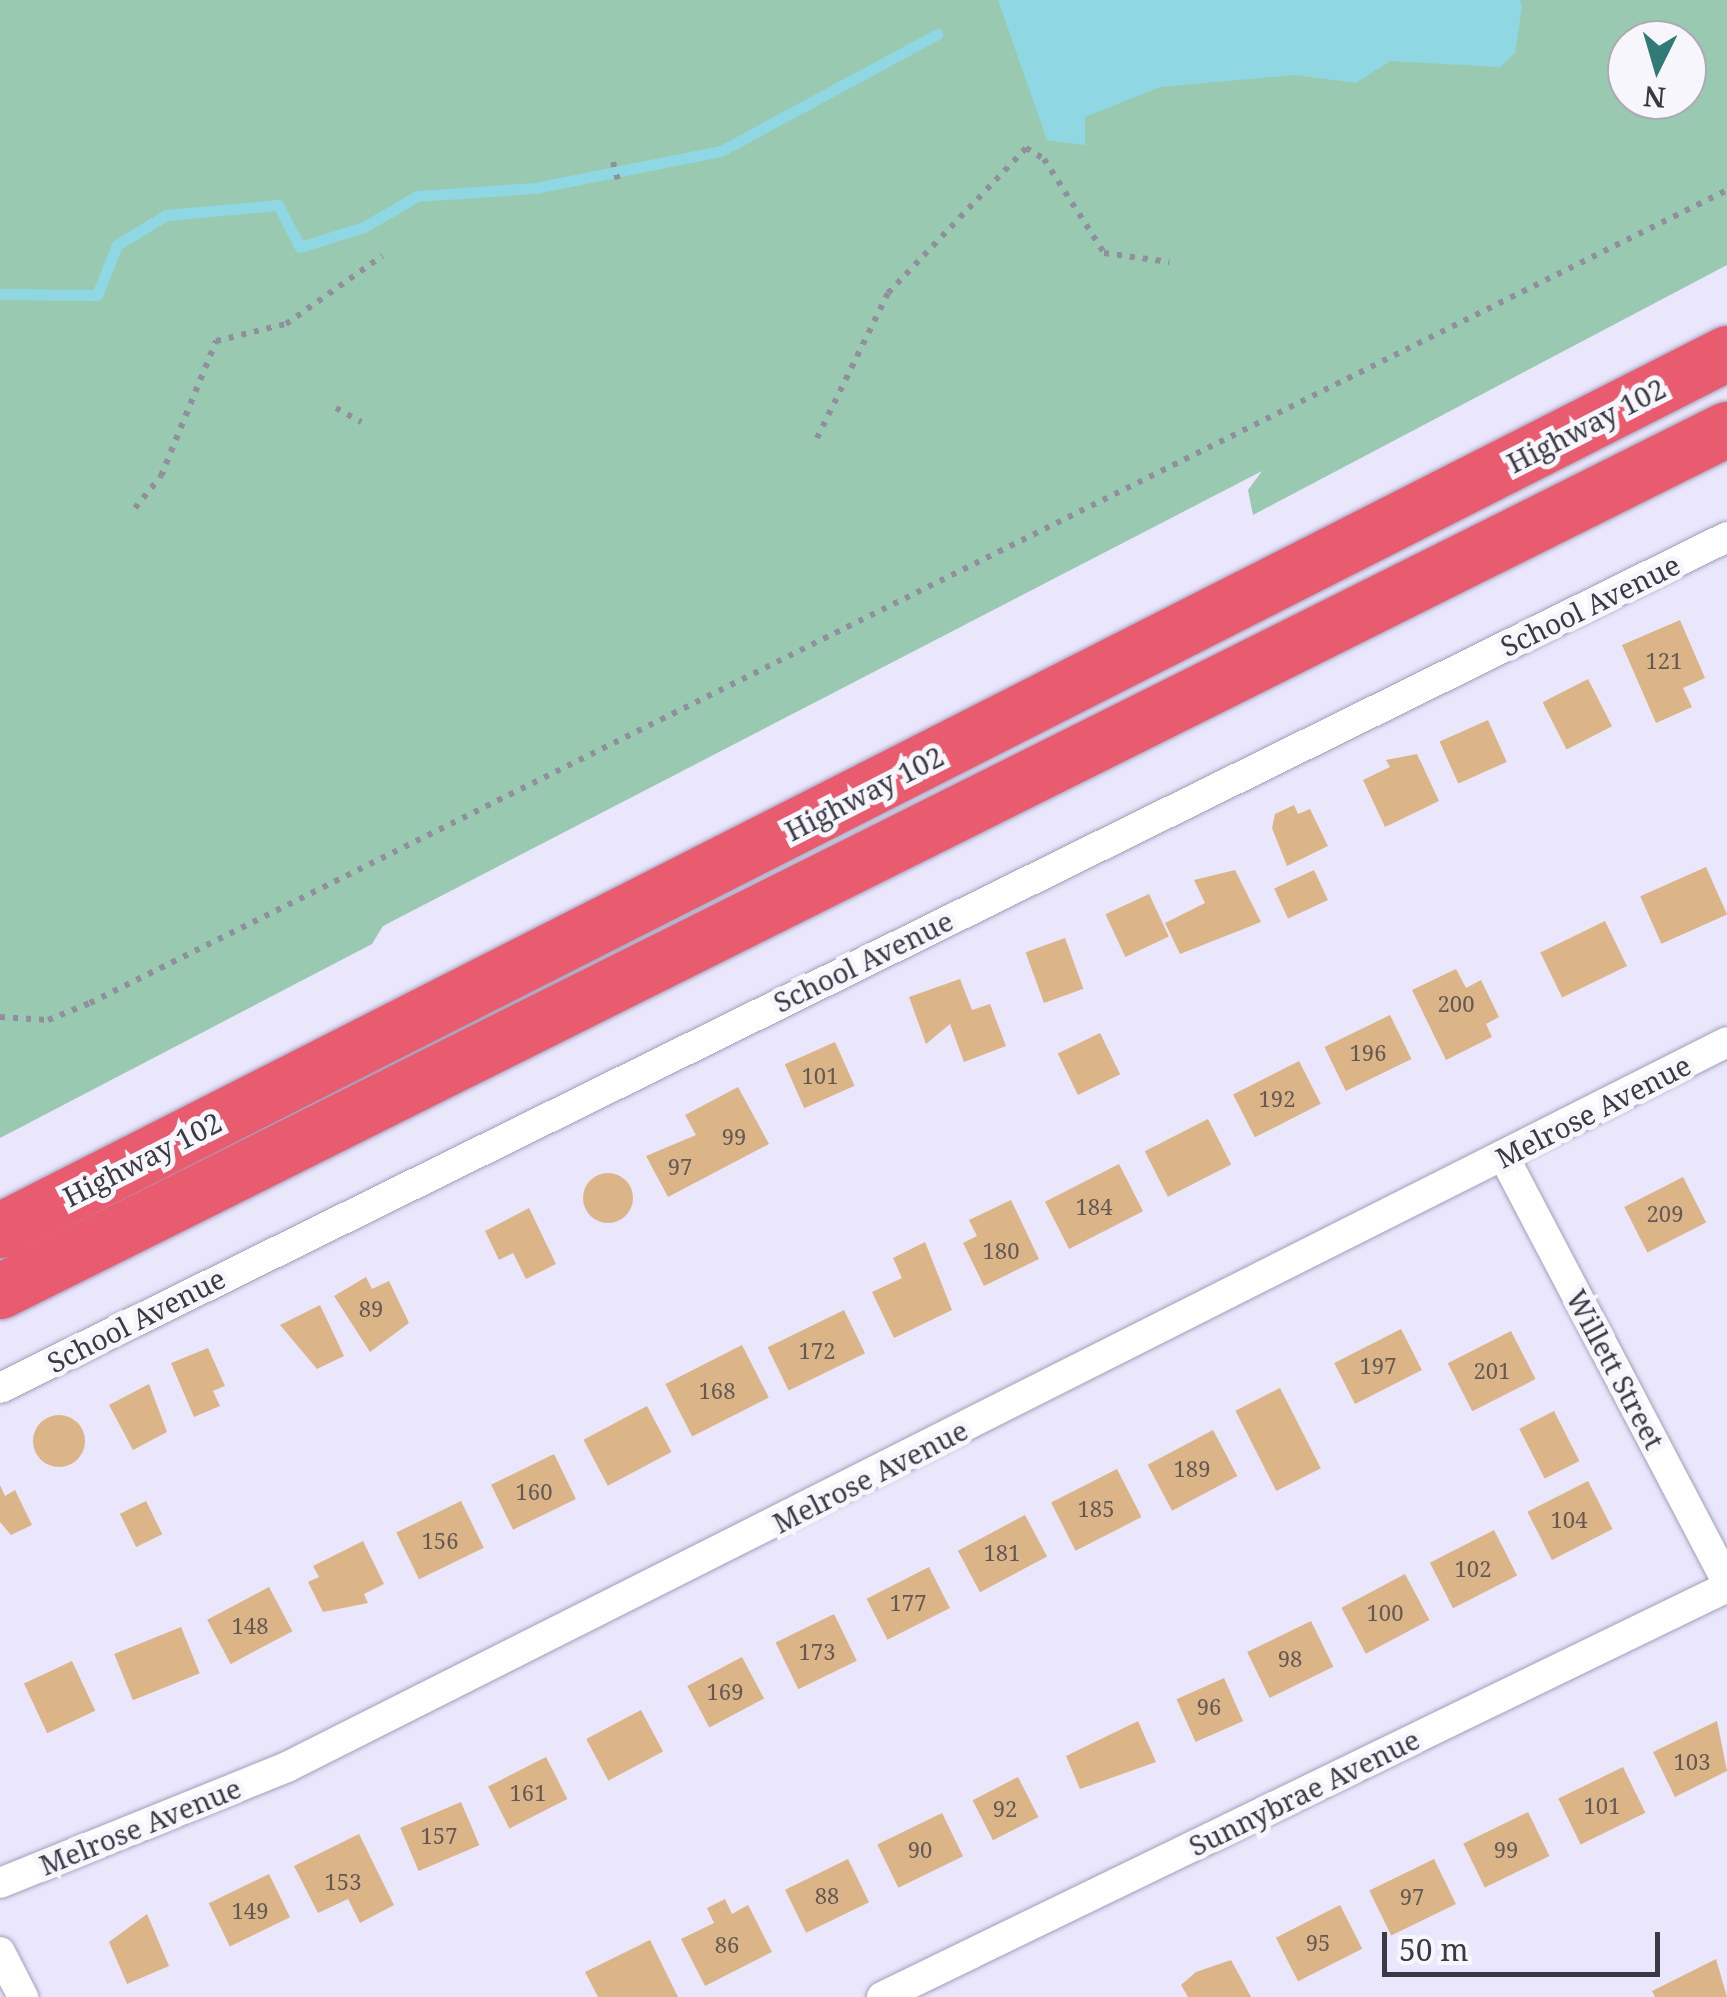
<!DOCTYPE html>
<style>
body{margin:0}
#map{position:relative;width:1727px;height:1997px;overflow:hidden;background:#eae6fc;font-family:"Noto Serif",serif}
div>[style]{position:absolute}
.green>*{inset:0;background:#99c9b1}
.water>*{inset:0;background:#8fd8e3}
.stream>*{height:11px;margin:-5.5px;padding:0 5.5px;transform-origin:5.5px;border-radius:5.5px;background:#8fd8e3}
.building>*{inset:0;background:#dbb588;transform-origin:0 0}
.round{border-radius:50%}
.path>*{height:6px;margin-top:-3px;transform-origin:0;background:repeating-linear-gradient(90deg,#918e9e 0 5px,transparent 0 13px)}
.roads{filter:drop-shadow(0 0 2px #a39fb9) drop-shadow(0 0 2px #a39fb9)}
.street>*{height:30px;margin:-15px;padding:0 15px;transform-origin:15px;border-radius:15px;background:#fff}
.highway>*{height:55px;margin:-27.5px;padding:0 27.5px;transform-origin:27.5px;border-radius:27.5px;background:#e95c6f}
span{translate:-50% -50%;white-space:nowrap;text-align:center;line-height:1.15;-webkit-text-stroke:10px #f7f6fc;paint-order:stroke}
.number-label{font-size:22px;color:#635955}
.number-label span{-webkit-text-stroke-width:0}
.street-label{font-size:28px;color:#3b3a44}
.north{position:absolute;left:1607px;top:20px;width:100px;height:100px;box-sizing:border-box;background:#f7f6fc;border:2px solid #acabb2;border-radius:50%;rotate:185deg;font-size:28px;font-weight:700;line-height:40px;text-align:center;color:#3b3a44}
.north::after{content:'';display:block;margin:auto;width:35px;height:45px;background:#327a75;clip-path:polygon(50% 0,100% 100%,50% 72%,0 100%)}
.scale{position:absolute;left:1382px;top:1932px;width:278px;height:45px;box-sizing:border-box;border:5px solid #3b3a44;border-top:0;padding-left:12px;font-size:30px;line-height:35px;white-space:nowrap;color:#3b3a44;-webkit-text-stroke:8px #f7f6fc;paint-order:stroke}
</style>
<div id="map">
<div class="green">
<i style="clip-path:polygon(evenodd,0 0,1727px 0,1727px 265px,1253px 515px,1248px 490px,1262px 471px,383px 926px,372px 944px,0 1138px,0 0,1627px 40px,1687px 40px,1687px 100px,1627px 100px,1627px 40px)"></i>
</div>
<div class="water">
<i style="clip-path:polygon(998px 0,1520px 0,1522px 6px,1515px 53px,1500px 67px,1390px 61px,1356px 83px,1296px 75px,1160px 87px,1085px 117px,1085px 145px,1047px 140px)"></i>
</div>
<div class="stream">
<i style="left:0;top:294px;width:97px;rotate:0.6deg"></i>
<i style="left:97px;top:295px;width:54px;rotate:-68.2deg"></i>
<i style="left:117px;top:245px;width:57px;rotate:-31.5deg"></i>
<i style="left:166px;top:215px;width:112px;rotate:-5.1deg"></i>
<i style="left:278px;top:205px;width:47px;rotate:62.4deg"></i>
<i style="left:300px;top:247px;width:67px;rotate:-17.4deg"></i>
<i style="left:364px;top:227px;width:61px;rotate:-30.3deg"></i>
<i style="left:417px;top:196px;width:118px;rotate:-3.9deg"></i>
<i style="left:535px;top:188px;width:190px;rotate:-11.3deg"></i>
<i style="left:721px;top:151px;width:246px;rotate:-28.4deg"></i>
</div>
<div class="building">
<i style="clip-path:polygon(1680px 620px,1705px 678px,1683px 688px,1692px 707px,1656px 723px,1622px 645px)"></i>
<i style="left:1588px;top:679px;width:53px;height:51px;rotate:63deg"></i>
<i style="left:1488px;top:720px;width:46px;height:53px;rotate:66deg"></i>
<i style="clip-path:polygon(1417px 754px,1439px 801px,1385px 827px,1363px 780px,1390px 767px,1386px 760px)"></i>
<i style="clip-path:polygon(1294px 805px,1298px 814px,1310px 809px,1328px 846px,1287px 866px,1272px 828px,1275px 814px)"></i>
<i style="left:1706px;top:867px;width:52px;height:72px;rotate:66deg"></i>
<i style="clip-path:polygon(1235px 870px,1261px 922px,1180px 954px,1165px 923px,1205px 903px,1194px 880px)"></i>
<i style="left:1314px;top:870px;width:33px;height:44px;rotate:65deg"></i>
<i style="left:1149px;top:894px;width:47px;height:48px;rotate:65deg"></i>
<i style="left:1605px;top:921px;width:50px;height:72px;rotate:64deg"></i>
<i style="left:1065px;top:938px;width:54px;height:42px;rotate:70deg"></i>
<i style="clip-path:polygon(1456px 969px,1466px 988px,1481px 980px,1499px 1017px,1486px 1024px,1492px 1037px,1446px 1060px,1412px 990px)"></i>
<i style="clip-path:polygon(960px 979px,972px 1010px,990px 1004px,1006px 1046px,964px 1062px,950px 1024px,926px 1044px,909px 997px)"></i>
<i style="left:1390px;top:1015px;width:49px;height:73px;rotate:64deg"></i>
<i style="left:1100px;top:1033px;width:46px;height:47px;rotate:64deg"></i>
<i style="left:835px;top:1042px;width:48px;height:55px;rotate:66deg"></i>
<i style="left:1299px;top:1061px;width:48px;height:74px;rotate:63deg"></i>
<i style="clip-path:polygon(738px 1087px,769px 1144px,668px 1197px,646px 1156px,696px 1135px,685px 1115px)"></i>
<i style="left:1208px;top:1119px;width:51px;height:71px;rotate:63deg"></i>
<i style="left:1119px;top:1164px;width:53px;height:83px;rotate:63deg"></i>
<i class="round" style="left:583px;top:1173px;width:50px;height:50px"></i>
<i style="left:1683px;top:1177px;width:51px;height:66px;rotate:63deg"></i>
<i style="clip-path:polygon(1011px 1200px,1039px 1259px,984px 1286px,963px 1243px,977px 1236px,969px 1220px)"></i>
<i style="clip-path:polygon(529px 1208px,556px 1264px,526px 1279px,513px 1253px,499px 1260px,485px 1231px)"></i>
<i style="clip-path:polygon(925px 1242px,952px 1310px,894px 1338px,872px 1292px,902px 1278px,893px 1258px)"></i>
<i style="clip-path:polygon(366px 1277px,372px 1289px,389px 1281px,409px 1323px,370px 1352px,334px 1296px)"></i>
<i style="clip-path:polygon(320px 1305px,344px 1356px,317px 1369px,280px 1325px)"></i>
<i style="left:844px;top:1310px;width:48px;height:85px;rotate:64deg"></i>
<i style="left:1401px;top:1329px;width:46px;height:75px;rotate:63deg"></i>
<i style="left:1511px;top:1331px;width:54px;height:71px;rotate:63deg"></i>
<i style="left:742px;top:1345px;width:59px;height:86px;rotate:63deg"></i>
<i style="clip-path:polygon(208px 1348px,225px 1386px,213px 1391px,220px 1406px,194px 1417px,171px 1363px)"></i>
<i style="clip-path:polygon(149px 1384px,167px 1432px,133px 1450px,109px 1405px)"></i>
<i style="left:1280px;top:1388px;width:90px;height:50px;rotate:63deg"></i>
<i style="left:647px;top:1406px;width:52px;height:72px;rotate:62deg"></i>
<i style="left:1554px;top:1411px;width:56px;height:39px;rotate:63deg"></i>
<i class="round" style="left:33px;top:1415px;width:52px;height:52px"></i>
<i style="left:1213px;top:1430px;width:52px;height:74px;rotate:62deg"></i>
<i style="left:554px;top:1454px;width:50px;height:70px;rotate:64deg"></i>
<i style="left:1117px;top:1469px;width:54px;height:74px;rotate:63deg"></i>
<i style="left:1588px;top:1481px;width:54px;height:68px;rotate:63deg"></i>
<i style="clip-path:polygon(0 1485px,5px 1496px,15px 1490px,32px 1525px,11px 1535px,0 1522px)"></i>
<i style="left:146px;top:1501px;width:37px;height:29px;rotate:64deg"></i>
<i style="left:461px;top:1501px;width:52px;height:72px;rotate:64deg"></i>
<i style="left:1025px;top:1515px;width:47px;height:76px;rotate:62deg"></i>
<i style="left:1494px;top:1530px;width:51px;height:72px;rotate:63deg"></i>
<i style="clip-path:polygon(363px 1541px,384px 1584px,364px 1594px,368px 1603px,323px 1612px,308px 1582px,319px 1577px,313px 1566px)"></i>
<i style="left:929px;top:1567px;width:46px;height:70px;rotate:63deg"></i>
<i style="left:1405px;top:1574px;width:52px;height:72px;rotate:62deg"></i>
<i style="left:269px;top:1587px;width:50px;height:70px;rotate:62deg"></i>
<i style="left:834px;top:1614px;width:52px;height:65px;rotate:64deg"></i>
<i style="left:1311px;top:1621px;width:51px;height:71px;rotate:64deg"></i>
<i style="left:181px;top:1627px;width:50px;height:72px;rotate:68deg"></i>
<i style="left:742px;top:1657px;width:47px;height:62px;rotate:62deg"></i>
<i style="left:72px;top:1661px;width:55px;height:53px;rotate:65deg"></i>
<i style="left:1224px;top:1678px;width:47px;height:52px;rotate:66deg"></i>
<i style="left:641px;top:1710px;width:47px;height:62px;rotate:62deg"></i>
<i style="clip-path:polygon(1138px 1721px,1156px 1762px,1080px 1789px,1066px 1756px)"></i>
<i style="clip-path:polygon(1717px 1721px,1727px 1771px,1675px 1797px,1653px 1752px)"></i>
<i style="left:546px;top:1757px;width:47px;height:65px;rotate:63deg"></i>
<i style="left:1623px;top:1767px;width:51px;height:72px;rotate:64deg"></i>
<i style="left:1018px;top:1777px;width:45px;height:51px;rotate:63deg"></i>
<i style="left:461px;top:1802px;width:47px;height:66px;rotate:67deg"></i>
<i style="left:1528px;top:1812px;width:49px;height:72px;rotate:64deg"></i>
<i style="left:942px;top:1813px;width:48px;height:72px;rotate:64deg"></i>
<i style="clip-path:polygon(359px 1834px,394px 1905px,360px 1923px,348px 1899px,318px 1913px,294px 1866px)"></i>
<i style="left:848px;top:1859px;width:48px;height:70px;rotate:64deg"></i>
<i style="left:1434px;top:1859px;width:50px;height:72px;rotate:64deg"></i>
<i style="left:269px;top:1874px;width:48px;height:67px;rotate:64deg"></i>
<i style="clip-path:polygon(725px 1899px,732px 1914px,748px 1905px,772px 1952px,705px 1986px,681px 1939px,714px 1923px,707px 1908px)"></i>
<i style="left:1340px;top:1905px;width:49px;height:72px;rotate:63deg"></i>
<i style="clip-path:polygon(147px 1914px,169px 1966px,127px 1984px,109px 1942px)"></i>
<i style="clip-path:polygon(650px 1940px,678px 1997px,598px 1997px,585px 1972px)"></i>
<i style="clip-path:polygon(1716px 1959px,1727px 1997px,1655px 1997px,1652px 1991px)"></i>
<i style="clip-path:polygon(1231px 1960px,1251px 1997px,1188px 1997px,1181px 1985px,1196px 1972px)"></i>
</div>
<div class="path">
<i style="left:613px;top:162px;width:20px;rotate:75deg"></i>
<i style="left:336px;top:408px;width:29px;rotate:29deg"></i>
<i style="left:817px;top:438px;width:161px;rotate:-63.9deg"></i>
<i style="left:888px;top:293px;width:200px;rotate:-46.4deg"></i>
<i style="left:1026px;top:148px;width:21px;rotate:31deg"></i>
<i style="left:1044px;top:159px;width:112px;rotate:57.4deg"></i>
<i style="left:1104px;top:253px;width:66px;rotate:7.9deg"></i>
<i style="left:135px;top:508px;width:41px;rotate:-50.9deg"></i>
<i style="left:161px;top:476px;width:146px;rotate:-67.8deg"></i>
<i style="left:216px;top:341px;width:72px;rotate:-13.7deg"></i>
<i style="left:286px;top:324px;width:118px;rotate:-35.3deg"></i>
<i style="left:0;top:1017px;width:48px;rotate:3.6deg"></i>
<i style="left:48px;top:1020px;width:45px;rotate:-22deg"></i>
<i style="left:90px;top:1003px;width:1828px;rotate:-26.41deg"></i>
</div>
<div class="roads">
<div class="street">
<i style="left:1504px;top:1157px;width:479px;rotate:62.3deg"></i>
<i style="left:0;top:1388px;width:1925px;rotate:-26.23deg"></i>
<i style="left:0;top:1883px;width:310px;rotate:-22deg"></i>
<i style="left:287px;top:1767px;width:1612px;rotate:-26.72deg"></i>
<i style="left:0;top:1952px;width:51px;rotate:62.9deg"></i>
<i style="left:882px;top:1997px;width:939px;rotate:-25.88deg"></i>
</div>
<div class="highway">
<i style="left:0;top:1230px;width:1937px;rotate:-26.92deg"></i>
<i style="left:0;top:1291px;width:1930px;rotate:-26.53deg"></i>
</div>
</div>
<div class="number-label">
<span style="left:1664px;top:661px">121</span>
<span style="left:1456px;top:1004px">200</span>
<span style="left:1368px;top:1053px">196</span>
<span style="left:820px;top:1076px">101</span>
<span style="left:1277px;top:1099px">192</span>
<span style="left:734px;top:1137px">99</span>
<span style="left:680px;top:1167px">97</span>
<span style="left:1094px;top:1207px">184</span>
<span style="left:1665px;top:1214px">209</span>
<span style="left:1001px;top:1251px">180</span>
<span style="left:371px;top:1309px">89</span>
<span style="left:817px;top:1351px">172</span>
<span style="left:1378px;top:1366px">197</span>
<span style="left:1492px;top:1371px">201</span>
<span style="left:717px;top:1391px">168</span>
<span style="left:1192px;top:1469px">189</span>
<span style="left:534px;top:1492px">160</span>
<span style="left:1096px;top:1509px">185</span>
<span style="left:1569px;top:1520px">104</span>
<span style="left:440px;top:1541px">156</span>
<span style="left:1002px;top:1553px">181</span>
<span style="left:1473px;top:1569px">102</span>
<span style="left:908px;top:1603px">177</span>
<span style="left:1385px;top:1613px">100</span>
<span style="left:250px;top:1626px">148</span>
<span style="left:817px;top:1652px">173</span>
<span style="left:1290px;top:1659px">98</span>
<span style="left:725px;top:1692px">169</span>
<span style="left:1209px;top:1707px">96</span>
<span style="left:1692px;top:1762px">103</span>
<span style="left:528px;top:1793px">161</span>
<span style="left:1602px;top:1806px">101</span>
<span style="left:1005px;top:1809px">92</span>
<span style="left:439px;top:1836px">157</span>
<span style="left:920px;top:1850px">90</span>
<span style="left:1506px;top:1850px">99</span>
<span style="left:343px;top:1882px">153</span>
<span style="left:827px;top:1896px">88</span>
<span style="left:1412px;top:1897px">97</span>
<span style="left:250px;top:1911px">149</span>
<span style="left:1318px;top:1943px">95</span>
<span style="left:727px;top:1945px">86</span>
</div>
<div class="street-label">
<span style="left:1586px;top:425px;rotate:-27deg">Highway 102</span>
<span style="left:1590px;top:605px;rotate:-26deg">School Avenue</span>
<span style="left:864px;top:793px;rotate:-27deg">Highway 102</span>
<span style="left:863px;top:961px;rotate:-26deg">School Avenue</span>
<span style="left:1593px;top:1111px;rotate:-27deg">Melrose Avenue</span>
<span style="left:142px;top:1159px;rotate:-27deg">Highway 102</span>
<span style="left:136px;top:1320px;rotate:-27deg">School Avenue</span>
<span style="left:1616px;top:1369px;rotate:62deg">Willett Street</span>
<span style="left:870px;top:1476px;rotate:-27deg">Melrose Avenue</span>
<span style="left:1304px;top:1792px;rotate:-26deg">Sunnybrae Avenue</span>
<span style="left:140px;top:1826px;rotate:-22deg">Melrose Avenue</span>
</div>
<div class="north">N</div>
<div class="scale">50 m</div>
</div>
